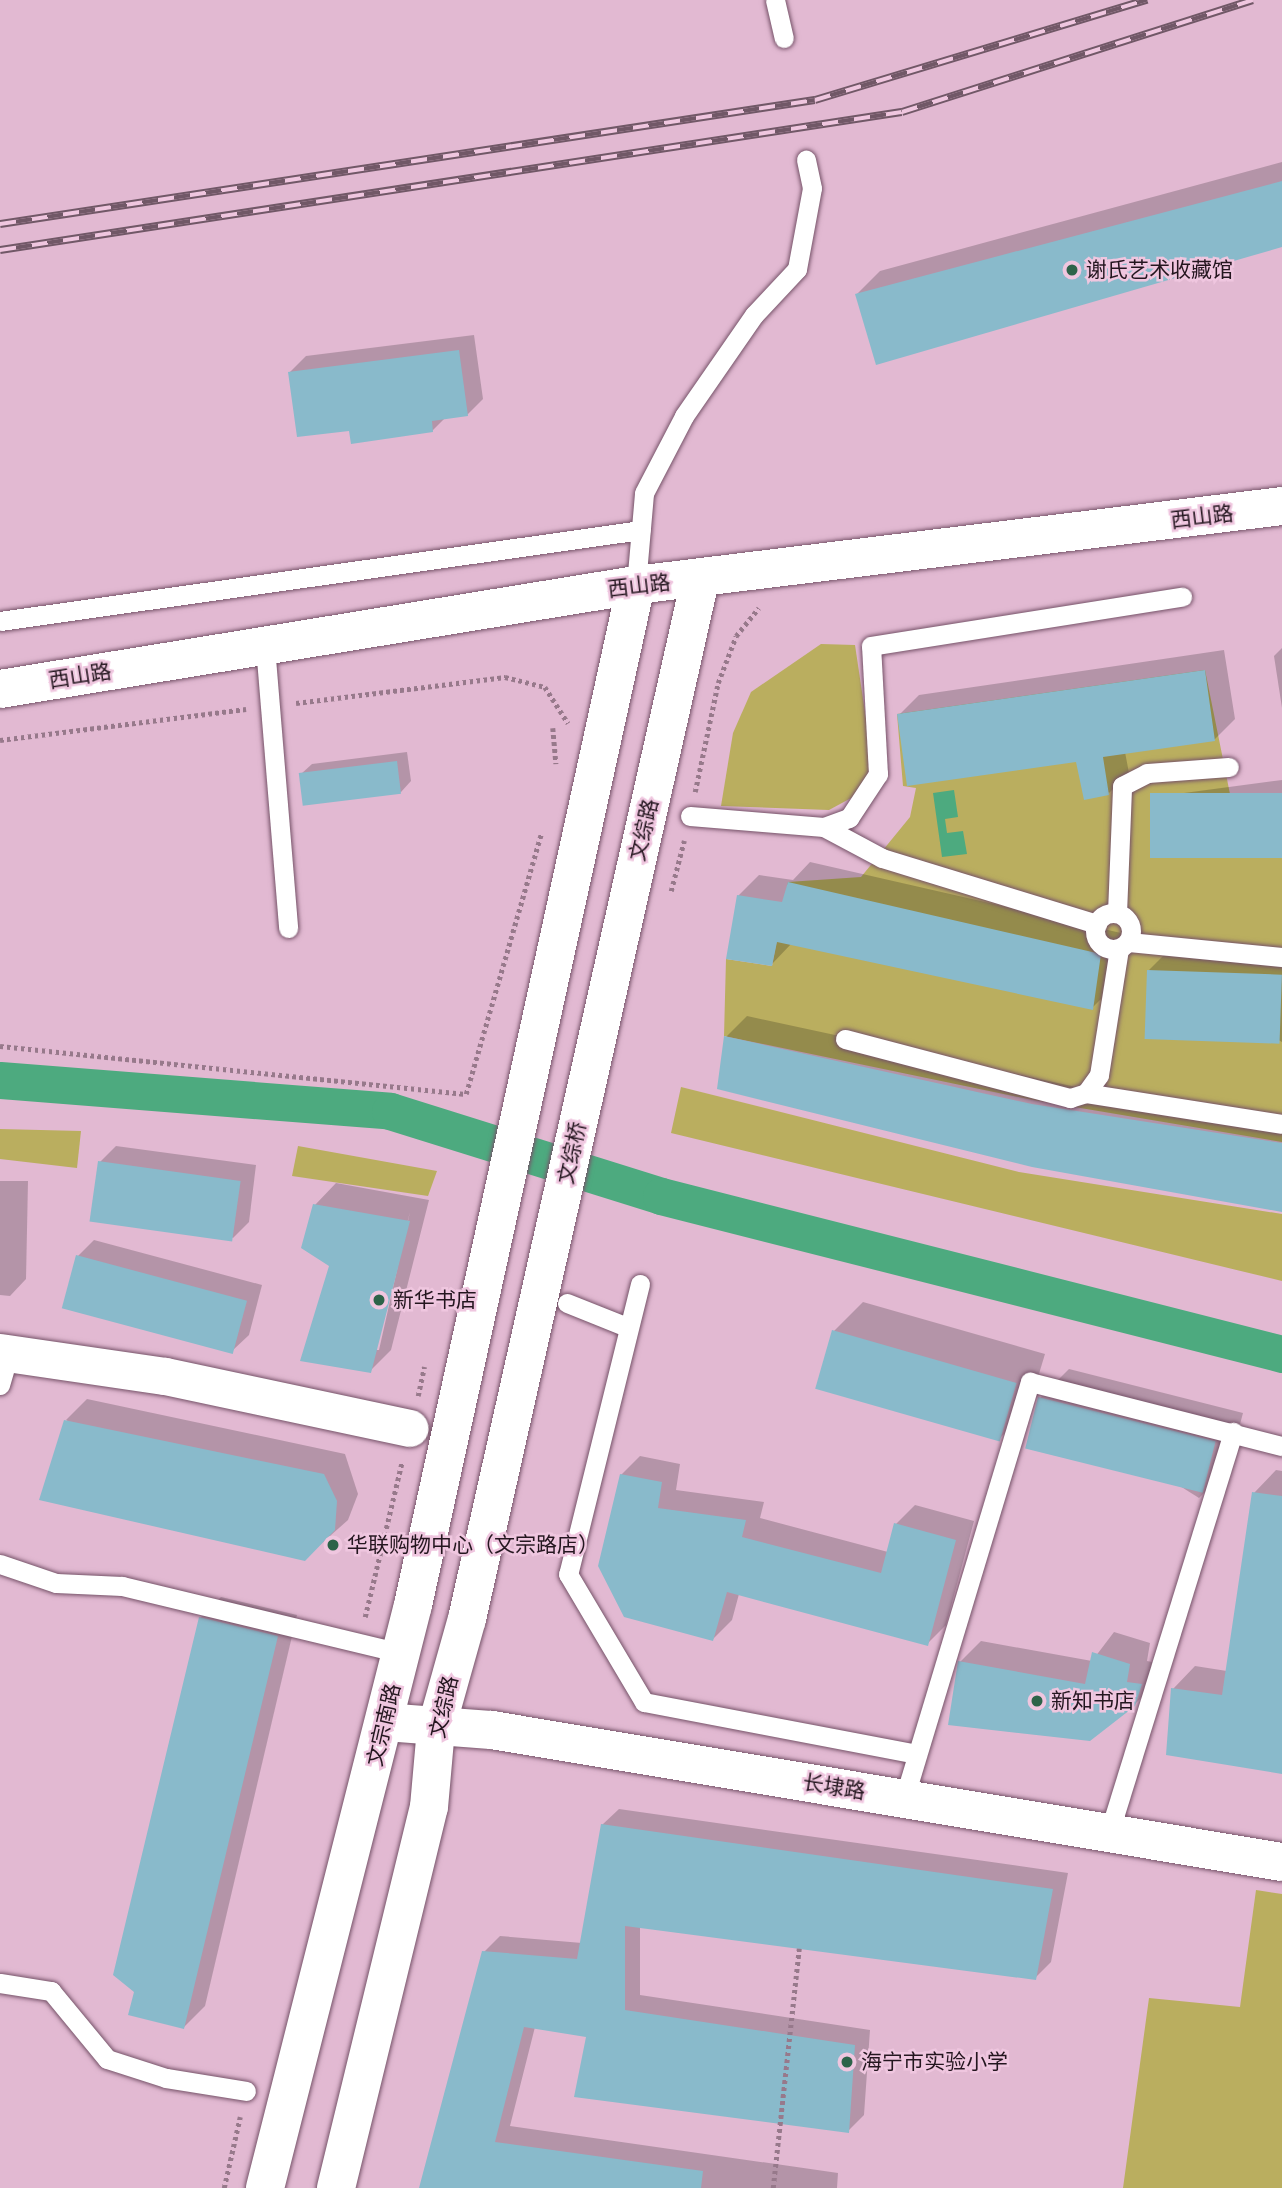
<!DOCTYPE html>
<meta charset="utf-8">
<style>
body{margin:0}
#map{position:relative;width:1282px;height:2188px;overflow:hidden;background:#e2b9d2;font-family:Inter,"Noto Sans SC",sans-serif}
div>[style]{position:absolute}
.green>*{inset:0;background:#baae5f}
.water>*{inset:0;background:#4daa7f}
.shadow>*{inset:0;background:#0003}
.canal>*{height:37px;margin:-18.5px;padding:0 18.5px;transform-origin:18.5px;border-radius:18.5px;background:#4daa7f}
.building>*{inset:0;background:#89bacb;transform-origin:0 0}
.path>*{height:4.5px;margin-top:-2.25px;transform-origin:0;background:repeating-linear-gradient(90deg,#97798b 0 3.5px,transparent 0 7px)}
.roads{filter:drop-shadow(0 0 2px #765369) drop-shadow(0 0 2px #765369)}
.service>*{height:19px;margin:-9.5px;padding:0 9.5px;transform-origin:9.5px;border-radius:9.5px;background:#fff}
.service>.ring{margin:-9.5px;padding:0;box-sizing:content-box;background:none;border:19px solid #fff;border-radius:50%}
.minor>*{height:37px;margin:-18.5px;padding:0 18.5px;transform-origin:18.5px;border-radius:18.5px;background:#fff}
.tertiary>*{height:38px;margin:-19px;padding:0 19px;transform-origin:19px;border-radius:19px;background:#fff}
.secondary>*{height:38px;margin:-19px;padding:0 19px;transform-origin:19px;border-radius:19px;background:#fff}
.primary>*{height:38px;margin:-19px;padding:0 19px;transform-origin:19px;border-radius:19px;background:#fff}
.rail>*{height:8px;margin-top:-4px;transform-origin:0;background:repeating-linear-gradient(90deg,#efc6df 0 16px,#715867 0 32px);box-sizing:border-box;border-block:2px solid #715867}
.dots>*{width:19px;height:19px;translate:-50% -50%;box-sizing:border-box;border:4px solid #efc6df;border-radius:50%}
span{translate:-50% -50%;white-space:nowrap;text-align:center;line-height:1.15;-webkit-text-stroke:5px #efc6df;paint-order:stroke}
.poi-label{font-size:21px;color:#24161f}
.left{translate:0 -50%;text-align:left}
.street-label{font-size:21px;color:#24161f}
</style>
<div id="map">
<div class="green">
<i style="clip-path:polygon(821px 644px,855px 645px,872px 759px,867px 778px,853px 797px,829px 810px,721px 806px,733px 733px,751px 692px)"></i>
<i style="clip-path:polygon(1205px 670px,1231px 799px,1282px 793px,1282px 1142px,1033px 1100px,724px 1036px,726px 959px,772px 966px,788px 882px,861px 877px,910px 817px,916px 788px,903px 786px,897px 714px)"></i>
<i style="clip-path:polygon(681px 1087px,1019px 1172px,1282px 1214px,1282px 1281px,671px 1133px)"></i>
<i style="clip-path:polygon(0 1129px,81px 1131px,77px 1168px,0 1159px)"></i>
<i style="clip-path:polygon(298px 1146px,437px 1171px,428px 1196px,292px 1176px)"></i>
<i style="clip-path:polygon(1256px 1890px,1282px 1894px,1282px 2188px,1123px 2188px,1149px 1998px,1240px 2007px)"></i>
</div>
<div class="water">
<i style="clip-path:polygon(954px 790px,958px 817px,945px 819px,947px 833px,963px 831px,967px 854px,942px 857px,933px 793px)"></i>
</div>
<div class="shadow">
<i style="clip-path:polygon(1282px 162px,1282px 245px,857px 294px,880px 271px)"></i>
<i style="clip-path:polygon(474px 335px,483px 399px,467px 415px,446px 417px,432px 431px,351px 429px,290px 372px,306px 356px)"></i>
<i style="clip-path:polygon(1282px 648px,1282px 708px,1274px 656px)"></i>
<i style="clip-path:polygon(1224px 650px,1235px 719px,1214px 740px,1125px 752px,1129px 773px,1109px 793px,1078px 760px,899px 715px,919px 695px)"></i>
<i style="clip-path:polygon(407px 752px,411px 781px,401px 792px,301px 774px,312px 764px)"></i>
<i style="clip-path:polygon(1282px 780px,1282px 856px,1153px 811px,1169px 795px)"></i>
<i style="clip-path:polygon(810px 862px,1121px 933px,1113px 987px,1092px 1008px,792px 943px,772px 964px,738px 896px,759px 875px,793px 880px)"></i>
<i style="clip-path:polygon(1165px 954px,1282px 959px,1282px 1042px,1149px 970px)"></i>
<i style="clip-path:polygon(747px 1016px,1090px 1090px,1282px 1119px,1282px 1210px,726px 1037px)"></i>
<i style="clip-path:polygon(116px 1146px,256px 1165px,249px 1222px,233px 1238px,100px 1162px)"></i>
<i style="clip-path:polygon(0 1181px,28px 1181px,26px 1279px,10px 1296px,0 1295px)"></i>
<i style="clip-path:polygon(evenodd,336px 1183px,429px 1200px,391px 1350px,370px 1371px,315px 1205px,336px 1183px,410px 1212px,379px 1350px,375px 1350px,410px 1212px)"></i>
<i style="clip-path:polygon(94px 1240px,262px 1285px,249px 1335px,232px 1351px,78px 1256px)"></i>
<i style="clip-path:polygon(863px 1302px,1045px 1354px,1028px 1410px,999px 1439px,834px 1331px)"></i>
<i style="clip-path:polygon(1069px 1369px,1243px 1413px,1228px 1469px,1199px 1498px,1040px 1398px)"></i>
<i style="clip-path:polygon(87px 1399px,345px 1454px,358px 1494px,348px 1520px,304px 1559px,66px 1420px)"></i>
<i style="clip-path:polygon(640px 1456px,680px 1464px,676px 1490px,764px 1502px,760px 1518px,888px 1552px,896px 1524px,915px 1505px,974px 1521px,946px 1625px,927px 1644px,739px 1594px,732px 1620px,713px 1639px,621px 1475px)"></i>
<i style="clip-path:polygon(1276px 1470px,1282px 1471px,1282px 1772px,1173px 1689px,1195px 1666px,1227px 1671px,1254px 1493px)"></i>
<i style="clip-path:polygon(221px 1597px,297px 1615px,205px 2006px,184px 2027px,200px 1618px)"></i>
<i style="clip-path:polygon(1114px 1632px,1150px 1643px,1147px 1661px,1162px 1664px,1156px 1683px,1134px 1705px,960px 1662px,981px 1641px,1092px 1661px)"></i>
<i style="clip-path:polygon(619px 1809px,1068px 1873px,1051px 1962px,1035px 1978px,640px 1926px,640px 1995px,870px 2030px,864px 2115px,848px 2131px,588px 2036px,535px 2027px,510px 2126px,838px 2173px,837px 2188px,421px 2188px,484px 1952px,500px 1936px,582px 1943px,602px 1825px)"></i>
</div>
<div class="canal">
<i style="left:0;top:1080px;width:391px;rotate:4.5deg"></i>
<i style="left:390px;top:1111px;width:284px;rotate:17.4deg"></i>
<i style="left:661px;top:1196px;width:641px;rotate:14.27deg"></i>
</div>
<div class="building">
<i style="clip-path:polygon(1282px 181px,1282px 247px,876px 365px,855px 294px)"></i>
<i style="clip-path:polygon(459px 350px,468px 416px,432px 421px,433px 432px,351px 444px,349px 431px,297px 437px,288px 372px)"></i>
<i style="clip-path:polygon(1205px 670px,1215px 741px,1103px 757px,1109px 795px,1084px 800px,1076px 762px,907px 786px,897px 714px)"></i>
<i style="left:397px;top:761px;width:33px;height:99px;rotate:83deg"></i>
<i style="left:1282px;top:793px;width:65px;height:132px;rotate:90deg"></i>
<i style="clip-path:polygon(788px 882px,1101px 954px,1093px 1010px,777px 942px,772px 966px,726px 959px,737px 895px,782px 902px)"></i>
<i style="left:1147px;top:970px;width:135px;height:69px;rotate:2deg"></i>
<i style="clip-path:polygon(724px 1036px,1032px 1104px,1282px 1143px,1282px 1212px,1032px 1167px,717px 1089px)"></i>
<i style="left:98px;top:1161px;width:144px;height:61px;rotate:8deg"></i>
<i style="clip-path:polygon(313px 1204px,410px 1221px,371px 1373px,300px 1361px,329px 1266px,301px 1248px)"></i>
<i style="left:76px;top:1255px;width:177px;height:55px;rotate:15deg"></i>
<i style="left:832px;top:1330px;width:192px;height:61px;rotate:16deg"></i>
<i style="left:1038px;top:1397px;width:183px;height:53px;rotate:14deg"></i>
<i style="clip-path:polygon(64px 1420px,324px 1474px,337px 1501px,335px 1530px,305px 1561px,39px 1500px)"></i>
<i style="clip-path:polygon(620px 1474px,662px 1482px,658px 1508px,746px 1520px,742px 1537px,881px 1573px,894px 1523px,956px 1540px,928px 1646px,727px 1592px,713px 1641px,624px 1617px,598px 1566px)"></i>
<i style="clip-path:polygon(1252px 1492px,1282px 1496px,1282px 1774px,1166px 1755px,1171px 1688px,1222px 1695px)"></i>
<i style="clip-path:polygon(199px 1617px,278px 1636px,184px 2029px,128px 2015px,134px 1992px,113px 1975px)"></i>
<i style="clip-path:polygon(1092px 1652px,1130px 1664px,1127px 1682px,1142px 1684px,1135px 1706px,1090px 1741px,948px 1725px,958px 1661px,1085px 1684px)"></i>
<i style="clip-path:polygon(601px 1824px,1053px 1889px,1036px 1980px,625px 1926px,625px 2010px,855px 2045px,849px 2133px,574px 2097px,586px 2037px,524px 2027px,495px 2142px,703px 2171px,701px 2188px,419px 2188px,482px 1951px,577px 1959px)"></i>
</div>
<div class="path">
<i style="left:296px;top:703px;width:211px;rotate:-7.1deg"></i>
<i style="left:505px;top:677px;width:41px;rotate:14deg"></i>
<i style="left:545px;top:687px;width:43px;rotate:57.4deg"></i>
<i style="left:553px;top:728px;width:36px;rotate:85deg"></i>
<i style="left:0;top:740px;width:248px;rotate:-7.2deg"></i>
<i style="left:695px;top:792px;width:111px;rotate:-78.1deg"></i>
<i style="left:718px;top:683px;width:50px;rotate:-69deg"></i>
<i style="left:736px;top:636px;width:36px;rotate:-51deg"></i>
<i style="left:671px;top:891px;width:52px;rotate:-75.4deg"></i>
<i style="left:0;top:1046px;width:468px;rotate:5.9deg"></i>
<i style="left:466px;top:1094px;width:271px;rotate:-73.9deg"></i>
<i style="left:418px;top:1396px;width:30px;rotate:-78deg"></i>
<i style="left:365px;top:1617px;width:159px;rotate:-76.6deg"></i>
<i style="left:224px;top:2188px;width:73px;rotate:-77.3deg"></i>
<i style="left:773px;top:2188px;width:241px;rotate:-83.8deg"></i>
</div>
<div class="roads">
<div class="service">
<i style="left:775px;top:0;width:39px;rotate:77deg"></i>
<i style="left:636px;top:585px;width:92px;rotate:-85deg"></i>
<i style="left:644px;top:493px;width:87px;rotate:-62.5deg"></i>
<i style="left:684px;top:416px;width:123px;rotate:-55.3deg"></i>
<i style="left:754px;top:315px;width:63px;rotate:-46.9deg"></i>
<i style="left:797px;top:269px;width:82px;rotate:-79.5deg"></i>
<i style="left:812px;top:188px;width:29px;rotate:-102deg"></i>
<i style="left:0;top:621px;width:647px;rotate:-8.08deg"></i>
<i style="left:265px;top:646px;width:283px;rotate:85.3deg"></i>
<i style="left:690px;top:816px;width:134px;rotate:4.7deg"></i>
<i style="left:824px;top:827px;width:27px;rotate:-20deg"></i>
<i style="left:849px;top:818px;width:53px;rotate:-56.6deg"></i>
<i style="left:878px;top:774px;width:128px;rotate:-93.1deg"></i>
<i style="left:871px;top:646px;width:315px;rotate:-9deg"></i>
<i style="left:824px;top:827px;width:66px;rotate:28.1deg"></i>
<i style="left:882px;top:858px;width:225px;rotate:17.1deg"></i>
<i style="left:1117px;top:913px;width:127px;rotate:-87.7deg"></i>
<i style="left:1122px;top:786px;width:28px;rotate:-27deg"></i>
<i style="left:1147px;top:773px;width:82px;rotate:-4.2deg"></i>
<i class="ring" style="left:1095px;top:913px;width:17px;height:17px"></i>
<i style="left:1128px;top:942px;width:155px;rotate:5.6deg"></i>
<i style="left:845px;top:1039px;width:233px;rotate:14.7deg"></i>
<i style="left:1070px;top:1098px;width:17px;rotate:-17deg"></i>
<i style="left:1086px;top:1093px;width:22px;rotate:-54deg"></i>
<i style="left:1099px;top:1075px;width:128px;rotate:-81deg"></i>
<i style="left:1086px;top:1093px;width:198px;rotate:9deg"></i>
<i style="left:640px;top:1284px;width:299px;rotate:103.9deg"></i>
<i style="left:568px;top:1574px;width:149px;rotate:59.3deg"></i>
<i style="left:644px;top:1702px;width:277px;rotate:10.8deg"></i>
<i style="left:567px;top:1303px;width:65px;rotate:21.8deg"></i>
<i style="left:0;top:1385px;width:33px;rotate:-74deg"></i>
<i style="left:0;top:1564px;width:59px;rotate:18.7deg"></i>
<i style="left:56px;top:1583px;width:66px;rotate:2.6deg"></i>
<i style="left:122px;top:1586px;width:288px;rotate:13.5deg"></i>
<i style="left:904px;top:1799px;width:436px;rotate:-73.2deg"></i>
<i style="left:1030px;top:1382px;width:260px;rotate:14.3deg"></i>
<i style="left:1109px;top:1833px;width:420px;rotate:-72.8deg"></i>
<i style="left:0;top:1983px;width:52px;rotate:8.9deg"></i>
<i style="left:51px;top:1991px;width:88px;rotate:50.5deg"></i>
<i style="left:107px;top:2059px;width:62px;rotate:17.9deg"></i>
<i style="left:166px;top:2078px;width:81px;rotate:9.2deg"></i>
</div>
<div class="minor">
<i style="left:0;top:1352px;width:167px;rotate:8.3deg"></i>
<i style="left:165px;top:1376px;width:250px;rotate:12deg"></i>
</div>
<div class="tertiary">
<i style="left:385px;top:1722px;width:107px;rotate:4.3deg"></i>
<i style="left:492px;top:1730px;width:801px;rotate:9.49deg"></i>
</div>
<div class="secondary">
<i style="left:265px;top:2188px;width:601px;rotate:-75.76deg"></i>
<i style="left:413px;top:1605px;width:1044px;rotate:-77.67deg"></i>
<i style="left:336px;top:2188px;width:392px;rotate:-76.3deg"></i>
<i style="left:429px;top:1807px;width:78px;rotate:-84.9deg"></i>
<i style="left:436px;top:1729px;width:114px;rotate:-74.3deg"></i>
<i style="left:467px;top:1619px;width:1065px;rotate:-77.36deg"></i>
</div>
<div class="primary">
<i style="left:0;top:689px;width:644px;rotate:-9.29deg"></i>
<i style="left:636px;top:585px;width:651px;rotate:-6.97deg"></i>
</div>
</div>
<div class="rail">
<i style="left:0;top:224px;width:824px;rotate:-8.65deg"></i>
<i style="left:815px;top:100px;width:347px;rotate:-16.8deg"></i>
<i style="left:0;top:250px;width:912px;rotate:-8.7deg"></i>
<i style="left:902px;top:112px;width:368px;rotate:-17.7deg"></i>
</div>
<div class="dots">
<i style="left:1072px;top:270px;background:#2d6349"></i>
<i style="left:379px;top:1300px;background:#2d6349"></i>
<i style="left:333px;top:1545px;background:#2d6349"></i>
<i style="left:1037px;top:1701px;background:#2d6349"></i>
<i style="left:847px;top:2062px;background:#2d6349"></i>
</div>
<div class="poi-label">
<span class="left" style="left:1086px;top:270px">谢氏艺术收藏馆</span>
<span class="left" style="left:393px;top:1300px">新华书店</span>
<span class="left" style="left:347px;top:1545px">华联购物中心（文宗路店）</span>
<span class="left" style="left:1051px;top:1701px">新知书店</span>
<span class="left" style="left:861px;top:2062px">海宁市实验小学</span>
</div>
<div class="street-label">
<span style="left:1202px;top:517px;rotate:-7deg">西山路</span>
<span style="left:639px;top:586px;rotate:-7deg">西山路</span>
<span style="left:80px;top:676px;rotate:-9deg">西山路</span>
<span style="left:644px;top:830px;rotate:-77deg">文综路</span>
<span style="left:572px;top:1153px;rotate:-78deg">文综桥</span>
<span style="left:444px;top:1707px;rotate:-77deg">文综路</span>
<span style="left:384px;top:1725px;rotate:-77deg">文宗南路</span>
<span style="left:834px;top:1787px;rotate:9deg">长埭路</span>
</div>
</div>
